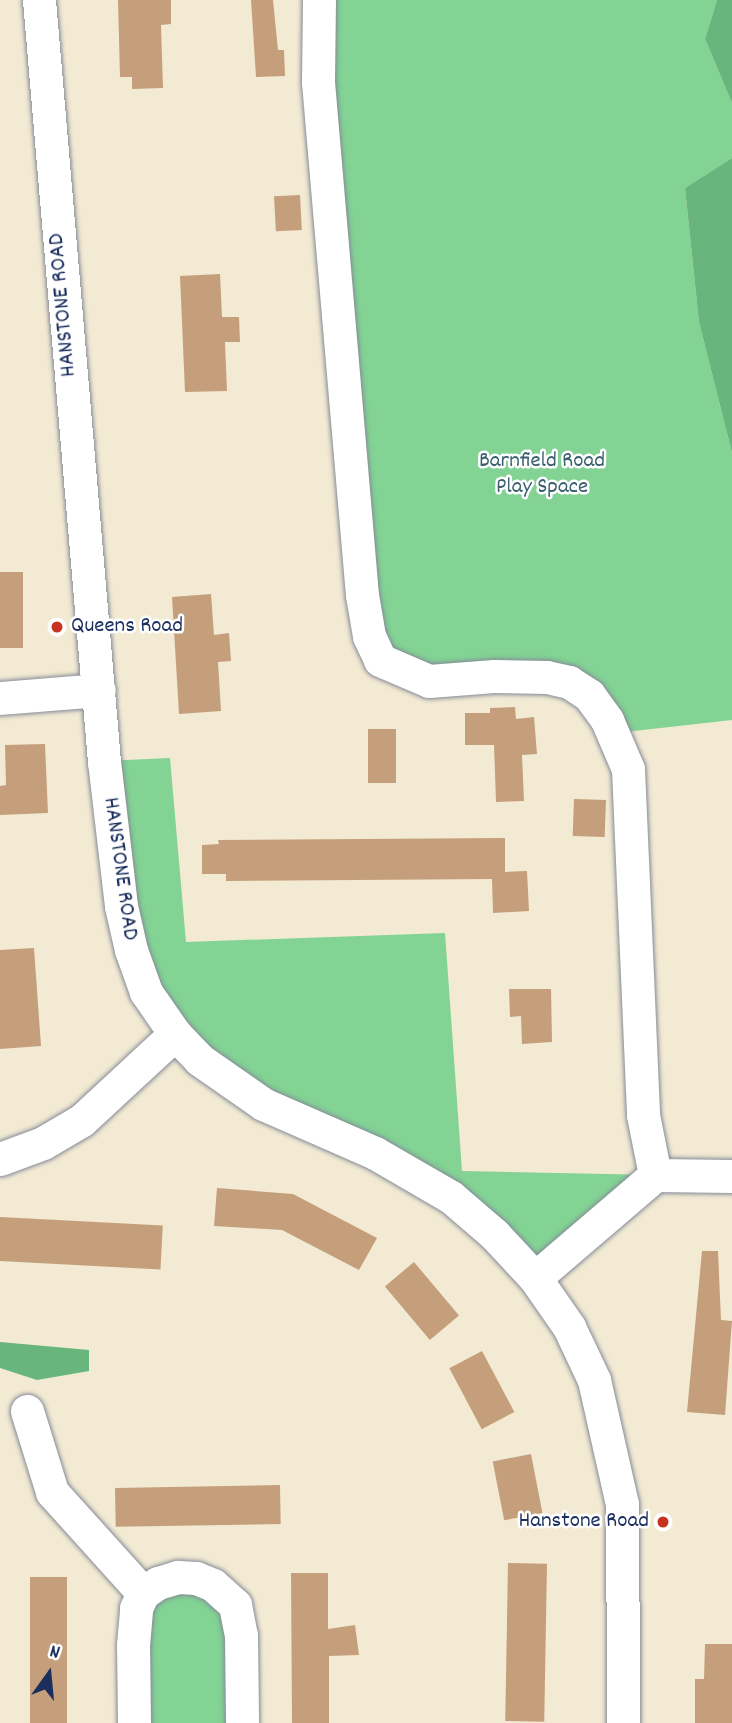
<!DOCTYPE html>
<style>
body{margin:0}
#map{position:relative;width:732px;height:1723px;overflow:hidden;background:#f2ead3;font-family:Dekko,sans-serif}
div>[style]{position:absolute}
.green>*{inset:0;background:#82d394}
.forest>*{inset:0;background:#69b57e}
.building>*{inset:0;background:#c59f7b;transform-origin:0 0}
.roads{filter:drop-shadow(0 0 2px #868c98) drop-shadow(0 0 2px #868c98)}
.minor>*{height:33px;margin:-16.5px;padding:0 16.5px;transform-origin:16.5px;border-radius:16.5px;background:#fff}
.dots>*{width:19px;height:19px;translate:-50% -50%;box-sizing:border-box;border:4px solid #fff;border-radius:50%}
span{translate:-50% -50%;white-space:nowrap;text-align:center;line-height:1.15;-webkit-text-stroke:5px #fff;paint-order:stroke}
.street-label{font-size:23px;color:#1b2f5e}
.park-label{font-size:23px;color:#3a606e}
.poi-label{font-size:23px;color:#1b2f5e}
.left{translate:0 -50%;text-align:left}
.right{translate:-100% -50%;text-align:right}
.north{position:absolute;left:14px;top:1639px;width:70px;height:70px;-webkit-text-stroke:5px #fff;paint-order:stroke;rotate:15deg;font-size:19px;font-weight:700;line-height:28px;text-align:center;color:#1b2f5e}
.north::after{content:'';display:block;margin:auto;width:24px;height:32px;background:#1b2f5e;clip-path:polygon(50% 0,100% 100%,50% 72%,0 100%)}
</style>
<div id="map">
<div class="green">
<i style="clip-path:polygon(319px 0,717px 0,705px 39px,732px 103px,732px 158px,685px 188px,699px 322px,732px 453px,732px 720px,616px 733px,599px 704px,494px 676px,382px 658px)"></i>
<i style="clip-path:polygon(170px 758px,186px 942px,445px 933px,462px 1171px,655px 1175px,535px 1278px,494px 1234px,334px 1135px,160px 1014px,104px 761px)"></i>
<i style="clip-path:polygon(186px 1588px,219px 1607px,225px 1635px,226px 1723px,149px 1723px,148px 1624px,159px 1597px)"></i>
</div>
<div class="forest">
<i style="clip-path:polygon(717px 0,732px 0,732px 103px,705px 39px)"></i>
<i style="clip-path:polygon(732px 158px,732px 453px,699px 322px,685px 188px)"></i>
<i style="clip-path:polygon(0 1342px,89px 1350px,89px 1371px,37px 1380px,0 1368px)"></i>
</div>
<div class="building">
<i style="clip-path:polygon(118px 0,171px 0,171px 24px,161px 25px,163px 88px,132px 89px,132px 77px,120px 77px)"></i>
<i style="clip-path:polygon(251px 0,273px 0,278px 50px,284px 50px,285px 76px,256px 77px)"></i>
<i style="left:300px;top:195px;width:35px;height:26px;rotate:87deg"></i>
<i style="clip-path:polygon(220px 274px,222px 317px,239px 317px,240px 342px,225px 342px,227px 391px,185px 392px,180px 276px)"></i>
<i style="left:0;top:572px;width:23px;height:76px"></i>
<i style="clip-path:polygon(211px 594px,214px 635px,229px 633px,231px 661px,218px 662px,221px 711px,179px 714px,172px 597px)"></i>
<i style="clip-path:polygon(515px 707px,516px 719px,534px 717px,537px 754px,522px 755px,524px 801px,496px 802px,494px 745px,465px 745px,465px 713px,490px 713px,490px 708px)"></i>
<i style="left:368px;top:729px;width:28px;height:54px"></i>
<i style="clip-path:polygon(45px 744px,48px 813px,0 815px,0 786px,6px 785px,5px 745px)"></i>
<i style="left:574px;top:799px;width:32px;height:37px;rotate:2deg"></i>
<i style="clip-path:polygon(505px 838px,505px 872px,527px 871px,529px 911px,493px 913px,492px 879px,226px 881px,226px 874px,202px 874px,202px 845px,219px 844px,218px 840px)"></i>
<i style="clip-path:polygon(34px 948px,41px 1046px,0 1049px,0 950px)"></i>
<i style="clip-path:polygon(509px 989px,551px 989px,552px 1042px,522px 1044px,521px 1016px,510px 1017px)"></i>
<i style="clip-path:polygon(217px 1188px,293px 1194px,377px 1238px,359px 1270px,282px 1230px,214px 1226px)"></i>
<i style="left:0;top:1217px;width:163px;height:44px;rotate:3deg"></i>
<i style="clip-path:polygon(702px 1251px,718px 1251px,721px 1320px,732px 1321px,725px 1415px,687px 1412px)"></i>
<i style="left:414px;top:1262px;width:70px;height:38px;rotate:50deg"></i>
<i style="left:482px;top:1351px;width:69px;height:37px;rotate:62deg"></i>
<i style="left:531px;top:1454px;width:60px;height:39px;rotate:79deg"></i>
<i style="left:280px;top:1485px;width:39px;height:165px;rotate:89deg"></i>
<i style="left:508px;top:1563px;width:39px;height:158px;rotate:1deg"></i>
<i style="clip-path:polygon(291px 1573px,328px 1573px,328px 1629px,355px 1625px,359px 1655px,329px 1656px,329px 1723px,292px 1723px)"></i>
<i style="left:30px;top:1577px;width:37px;height:146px"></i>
<i style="clip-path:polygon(705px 1644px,732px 1644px,732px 1723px,695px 1723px,695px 1679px,704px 1679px)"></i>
</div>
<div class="roads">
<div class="minor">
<i style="left:39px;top:0;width:764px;rotate:85.12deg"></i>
<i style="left:104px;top:761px;width:146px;rotate:83.3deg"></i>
<i style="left:121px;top:906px;width:45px;rotate:77.2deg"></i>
<i style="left:131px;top:950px;width:45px;rotate:70.3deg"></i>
<i style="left:146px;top:992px;width:51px;rotate:55.4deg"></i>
<i style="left:175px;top:1034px;width:36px;rotate:46deg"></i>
<i style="left:200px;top:1060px;width:77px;rotate:34.9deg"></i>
<i style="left:263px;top:1104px;width:122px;rotate:23.6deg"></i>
<i style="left:375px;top:1153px;width:88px;rotate:30.1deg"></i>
<i style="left:451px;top:1197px;width:57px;rotate:40.7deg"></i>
<i style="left:494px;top:1234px;width:60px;rotate:47deg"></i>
<i style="left:535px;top:1278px;width:60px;rotate:55.2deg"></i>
<i style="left:569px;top:1327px;width:59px;rotate:64.7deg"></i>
<i style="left:594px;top:1380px;width:127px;rotate:77.3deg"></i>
<i style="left:622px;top:1504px;width:219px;rotate:89.7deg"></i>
<i style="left:319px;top:0;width:82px;rotate:90.7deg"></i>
<i style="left:318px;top:82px;width:515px;rotate:85.1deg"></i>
<i style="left:362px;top:595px;width:42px;rotate:80.3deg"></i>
<i style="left:369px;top:636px;width:26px;rotate:65deg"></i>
<i style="left:380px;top:660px;width:53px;rotate:23.2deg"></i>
<i style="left:429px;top:681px;width:65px;rotate:-4.4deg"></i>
<i style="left:494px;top:676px;width:53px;rotate:1.1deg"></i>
<i style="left:547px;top:677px;width:23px;rotate:13deg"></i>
<i style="left:569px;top:682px;width:24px;rotate:33deg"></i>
<i style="left:589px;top:695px;width:31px;rotate:54deg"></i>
<i style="left:607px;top:720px;width:53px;rotate:66.8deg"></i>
<i style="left:628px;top:769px;width:346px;rotate:87.5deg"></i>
<i style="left:643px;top:1115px;width:61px;rotate:78.7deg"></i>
<i style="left:0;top:698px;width:99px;rotate:-4.6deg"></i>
<i style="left:0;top:1159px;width:46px;rotate:-20.4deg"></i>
<i style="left:43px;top:1143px;width:45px;rotate:-30.5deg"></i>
<i style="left:82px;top:1120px;width:127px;rotate:-42.8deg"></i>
<i style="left:535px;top:1278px;width:158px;rotate:-40.6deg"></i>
<i style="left:655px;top:1175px;width:77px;rotate:0.7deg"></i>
<i style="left:27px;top:1411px;width:85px;rotate:72.8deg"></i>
<i style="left:52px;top:1492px;width:136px;rotate:48deg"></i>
<i style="left:134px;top:1723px;width:78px;rotate:-90.7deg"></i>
<i style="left:133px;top:1645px;width:37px;rotate:-85deg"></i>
<i style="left:136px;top:1608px;width:17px;rotate:-65deg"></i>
<i style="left:143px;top:1593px;width:18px;rotate:-34deg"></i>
<i style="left:158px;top:1583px;width:21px;rotate:-17deg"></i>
<i style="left:178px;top:1577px;width:18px;rotate:3deg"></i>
<i style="left:196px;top:1578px;width:18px;rotate:22deg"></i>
<i style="left:213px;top:1585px;width:30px;rotate:42deg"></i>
<i style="left:235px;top:1605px;width:31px;rotate:79deg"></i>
<i style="left:241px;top:1635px;width:88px;rotate:89.3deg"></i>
</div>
</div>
<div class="dots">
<i style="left:57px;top:627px;background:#c8321e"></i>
<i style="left:663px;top:1522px;background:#c8321e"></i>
</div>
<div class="street-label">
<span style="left:64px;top:305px;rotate:-95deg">HANSTONE ROAD</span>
<span style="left:119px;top:869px;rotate:82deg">HANSTONE ROAD</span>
</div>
<div class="park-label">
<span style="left:542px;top:475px">Barnfield Road<br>Play Space</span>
</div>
<div class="poi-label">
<span class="left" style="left:71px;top:627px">Queens Road</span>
<span class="right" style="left:649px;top:1522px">Hanstone Road</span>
</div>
<div class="north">N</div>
</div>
